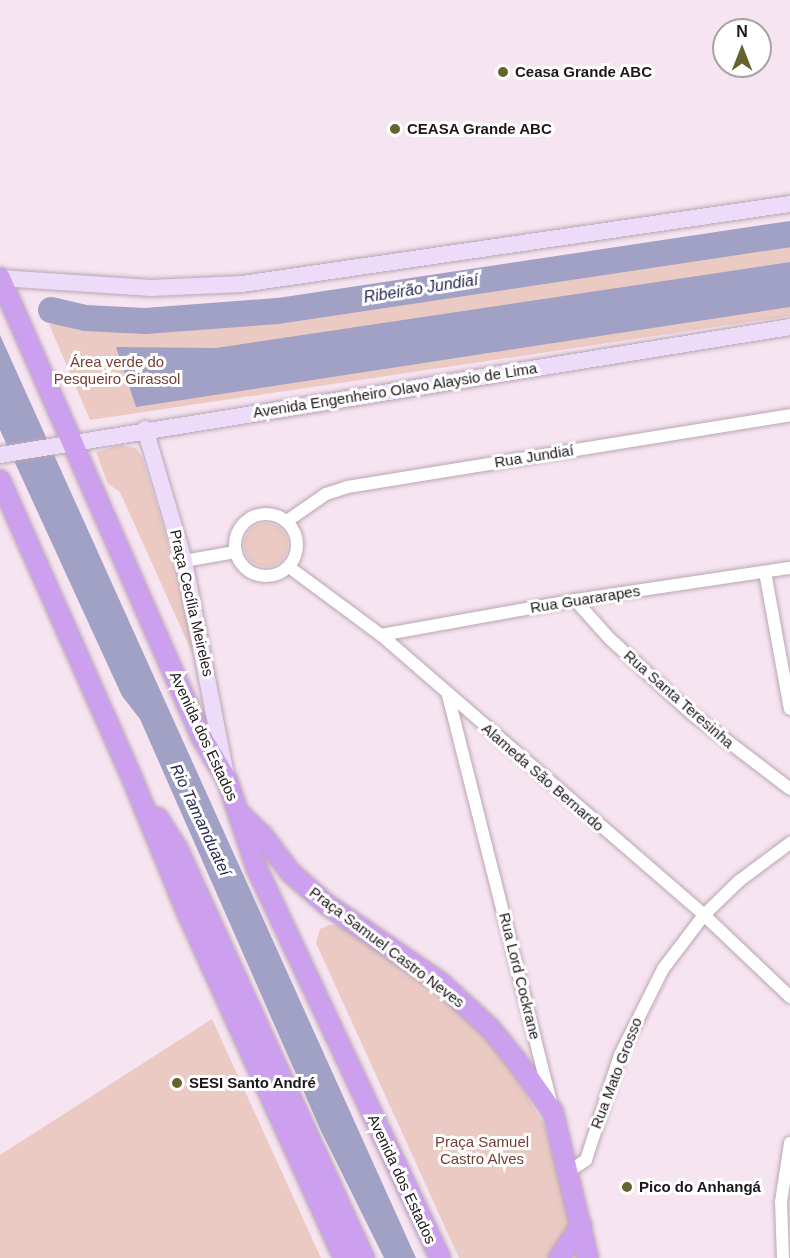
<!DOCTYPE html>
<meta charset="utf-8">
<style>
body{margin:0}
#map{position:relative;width:790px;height:1258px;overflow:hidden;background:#f7e4f1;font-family:Helvetica,sans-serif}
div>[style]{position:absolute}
.green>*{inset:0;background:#ebcac4}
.round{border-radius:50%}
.water>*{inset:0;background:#a0a1c4}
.river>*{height:26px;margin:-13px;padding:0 13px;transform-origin:13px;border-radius:13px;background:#a0a1c4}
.roads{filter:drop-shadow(0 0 2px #b8a6b3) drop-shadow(0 0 2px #b8a6b3)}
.minor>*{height:12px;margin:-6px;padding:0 6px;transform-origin:6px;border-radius:6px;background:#fff}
.minor>.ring{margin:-6px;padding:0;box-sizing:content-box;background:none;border:12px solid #fff;border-radius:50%}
.secondary>*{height:16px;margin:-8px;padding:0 8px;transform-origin:8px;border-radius:8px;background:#ecdcf9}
.trunk>*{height:20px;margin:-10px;padding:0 10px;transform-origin:10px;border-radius:10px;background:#cca0ee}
.dots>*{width:16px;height:16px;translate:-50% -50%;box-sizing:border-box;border:3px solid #fff;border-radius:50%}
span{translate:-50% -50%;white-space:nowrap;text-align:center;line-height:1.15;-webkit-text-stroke:6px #fff;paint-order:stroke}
.poi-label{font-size:15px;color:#1d171b;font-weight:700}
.left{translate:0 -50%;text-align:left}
.park-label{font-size:15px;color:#773e37}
.street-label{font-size:15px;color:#1d171b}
.water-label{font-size:16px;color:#2a2755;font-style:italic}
.north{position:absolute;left:712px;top:18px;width:60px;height:60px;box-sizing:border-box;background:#fff;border:2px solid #a5a2a4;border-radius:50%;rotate:0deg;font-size:16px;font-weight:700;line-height:24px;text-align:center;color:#1d171b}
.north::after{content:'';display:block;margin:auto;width:21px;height:27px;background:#656431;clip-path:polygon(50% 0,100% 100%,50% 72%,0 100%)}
</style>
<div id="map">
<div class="green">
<i style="clip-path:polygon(790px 242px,790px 316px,90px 420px,49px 324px,211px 327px)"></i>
<i style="clip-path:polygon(122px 445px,136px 448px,142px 457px,178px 576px,194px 657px,120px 492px,108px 484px,96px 452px)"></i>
<i class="round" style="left:244px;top:523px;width:44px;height:44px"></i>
<i style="clip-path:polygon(329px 925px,345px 925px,426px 981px,496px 1045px,545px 1126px,579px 1258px,459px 1258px,316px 943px,320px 929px)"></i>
<i style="clip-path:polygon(212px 1019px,321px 1258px,0 1258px,0 1155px)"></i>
</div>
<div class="water">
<i style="clip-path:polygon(790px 262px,790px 307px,136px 407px,116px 347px,216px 348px)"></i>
<i style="clip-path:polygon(0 335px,416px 1258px,384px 1258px,321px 1131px,140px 719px,122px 696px,0 430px)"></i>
</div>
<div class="river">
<i style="left:51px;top:310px;width:36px;rotate:13deg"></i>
<i style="left:86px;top:318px;width:59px;rotate:2.9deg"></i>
<i style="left:145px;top:321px;width:133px;rotate:-4.3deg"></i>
<i style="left:278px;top:311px;width:518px;rotate:-8.55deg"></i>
</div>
<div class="roads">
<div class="minor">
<i class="ring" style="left:235px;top:514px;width:50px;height:50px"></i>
<i style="left:287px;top:521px;width:47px;rotate:-34.7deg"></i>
<i style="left:326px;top:494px;width:22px;rotate:-18deg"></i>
<i style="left:347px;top:487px;width:449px;rotate:-9.2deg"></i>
<i style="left:184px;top:561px;width:52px;rotate:-10deg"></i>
<i style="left:289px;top:567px;width:114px;rotate:36.5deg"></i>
<i style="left:381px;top:635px;width:427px;rotate:40.9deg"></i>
<i style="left:704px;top:915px;width:119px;rotate:43.6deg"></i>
<i style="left:765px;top:572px;width:139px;rotate:79.7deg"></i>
<i style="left:575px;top:600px;width:52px;rotate:48.1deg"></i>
<i style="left:610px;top:639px;width:111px;rotate:42.4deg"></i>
<i style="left:692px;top:714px;width:123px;rotate:37.4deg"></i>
<i style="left:381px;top:635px;width:197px;rotate:-10.2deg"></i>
<i style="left:575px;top:600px;width:217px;rotate:-8.5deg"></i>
<i style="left:448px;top:695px;width:420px;rotate:75.8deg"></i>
<i style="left:568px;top:1172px;width:22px;rotate:-34deg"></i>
<i style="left:586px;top:1160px;width:110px;rotate:-72.1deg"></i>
<i style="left:620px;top:1055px;width:96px;rotate:-63.4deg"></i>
<i style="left:663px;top:969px;width:68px;rotate:-52.8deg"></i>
<i style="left:704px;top:915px;width:49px;rotate:-44.2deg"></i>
<i style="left:739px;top:881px;width:64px;rotate:-36.7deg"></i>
<i style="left:783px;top:1258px;width:56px;rotate:-92deg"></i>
<i style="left:781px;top:1202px;width:60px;rotate:-81.3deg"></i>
</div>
<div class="secondary">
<i style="left:0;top:278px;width:151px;rotate:3.8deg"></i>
<i style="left:151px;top:288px;width:91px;rotate:-2.5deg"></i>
<i style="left:242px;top:284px;width:554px;rotate:-8.31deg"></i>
<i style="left:145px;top:429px;width:138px;rotate:73.5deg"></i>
<i style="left:184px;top:561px;width:218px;rotate:78.9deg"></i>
<i style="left:0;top:455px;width:800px;rotate:-9.2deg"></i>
</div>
<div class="trunk">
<i style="left:0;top:278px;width:502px;rotate:66.29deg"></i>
<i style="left:202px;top:738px;width:49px;rotate:59.2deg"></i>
<i style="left:227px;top:780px;width:94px;rotate:71.4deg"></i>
<i style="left:257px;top:869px;width:430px;rotate:64.8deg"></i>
<i style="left:0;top:480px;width:326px;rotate:66.1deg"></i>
<i style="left:132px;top:778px;width:145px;rotate:67.7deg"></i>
<i style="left:187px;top:912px;width:380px;rotate:65.6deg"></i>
<i style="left:240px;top:814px;width:32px;rotate:44deg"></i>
<i style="left:263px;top:836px;width:45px;rotate:53.1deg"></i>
<i style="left:290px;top:872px;width:48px;rotate:41.6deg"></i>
<i style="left:326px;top:904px;width:140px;rotate:34.5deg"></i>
<i style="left:441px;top:983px;width:67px;rotate:42.6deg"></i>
<i style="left:490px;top:1028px;width:41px;rotate:50.9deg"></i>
<i style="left:516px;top:1060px;width:64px;rotate:54.6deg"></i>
<i style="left:553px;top:1112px;width:150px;rotate:76.5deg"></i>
<i style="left:158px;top:818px;width:36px;rotate:58deg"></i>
<i style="left:177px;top:848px;width:451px;rotate:65.5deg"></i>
<i style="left:559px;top:1258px;width:40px;rotate:-56deg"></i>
</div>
</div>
<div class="dots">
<i style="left:503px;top:72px;background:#656431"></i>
<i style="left:395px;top:129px;background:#656431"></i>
<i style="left:177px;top:1083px;background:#656431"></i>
<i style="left:627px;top:1187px;background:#656431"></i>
</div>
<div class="poi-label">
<span class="left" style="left:515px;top:72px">Ceasa Grande ABC</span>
<span class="left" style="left:407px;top:129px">CEASA Grande ABC</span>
<span class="left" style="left:189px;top:1083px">SESI Santo André</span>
<span class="left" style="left:639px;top:1187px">Pico do Anhangá</span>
</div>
<div class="park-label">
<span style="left:117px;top:370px">Área verde do<br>Pesqueiro Girassol</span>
<span style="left:482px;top:1150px">Praça Samuel<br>Castro Alves</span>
</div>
<div class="street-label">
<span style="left:395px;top:390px;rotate:-9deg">Avenida Engenheiro Olavo Alaysio de Lima</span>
<span style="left:534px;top:456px;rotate:-9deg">Rua Jundiaí</span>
<span style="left:585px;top:599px;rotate:-9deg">Rua Guararapes</span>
<span style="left:192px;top:603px;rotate:77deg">Praça Cecília Meireles</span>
<span style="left:679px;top:699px;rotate:41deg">Rua Santa Teresinha</span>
<span style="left:204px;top:736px;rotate:65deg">Avenida dos Estados</span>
<span style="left:543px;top:777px;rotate:41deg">Alameda São Bernardo</span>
<span style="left:387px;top:947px;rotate:37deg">Praça Samuel Castro Neves</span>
<span style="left:520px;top:976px;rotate:76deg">Rua Lord Cockrane</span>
<span style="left:616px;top:1073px;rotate:-69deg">Rua Mato Grosso</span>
<span style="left:402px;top:1179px;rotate:65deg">Avenida dos Estados</span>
</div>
<div class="water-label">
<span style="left:421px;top:289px;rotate:-9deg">Ribeirão Jundiaí</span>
<span style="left:200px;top:820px;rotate:65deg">Rio Tamanduateí</span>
</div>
<div class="north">N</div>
</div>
